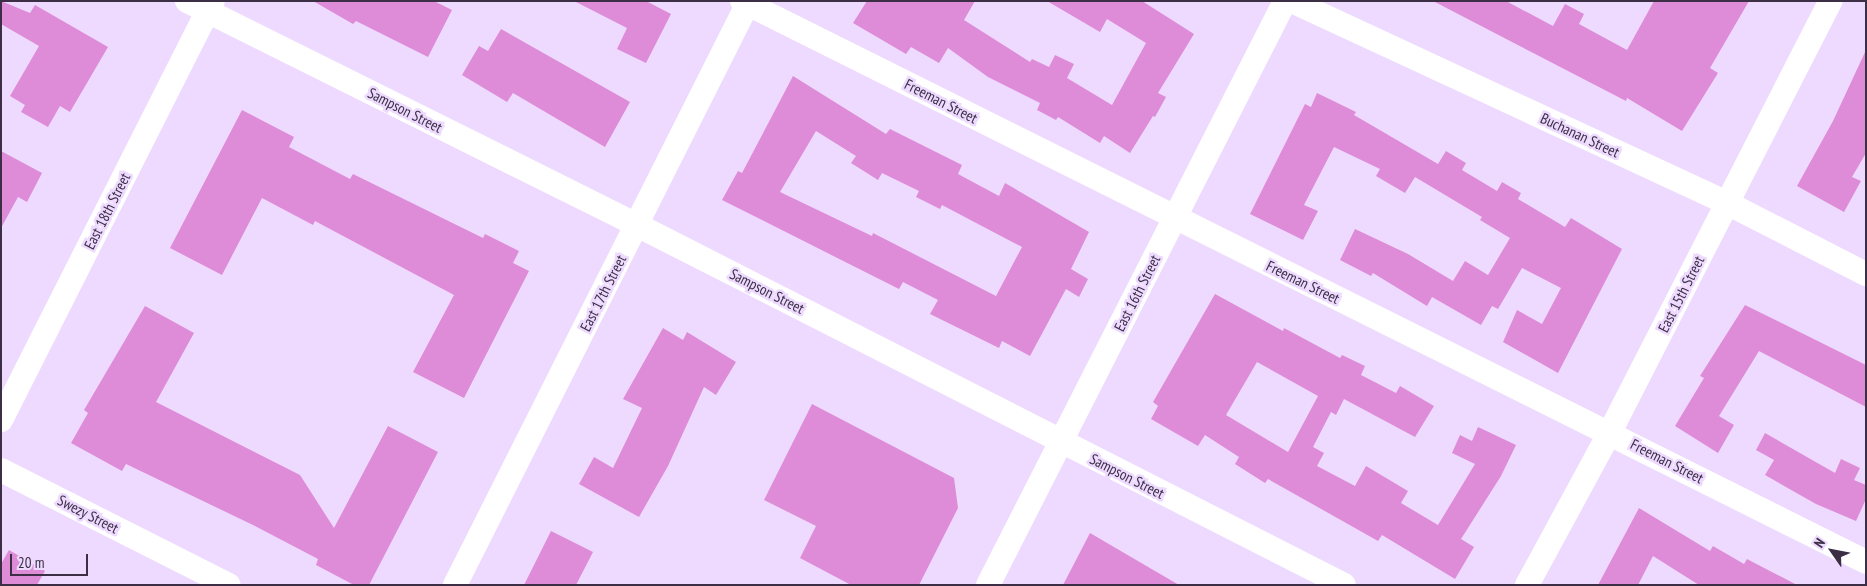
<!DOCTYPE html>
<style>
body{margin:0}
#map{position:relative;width:1867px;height:586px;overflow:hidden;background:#eddafe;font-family:"PT Sans Narrow",sans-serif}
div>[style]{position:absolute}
.building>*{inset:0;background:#de8cd8}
.street>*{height:24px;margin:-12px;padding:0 12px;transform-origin:12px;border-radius:12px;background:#fff}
span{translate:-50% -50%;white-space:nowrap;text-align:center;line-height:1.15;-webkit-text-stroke:5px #eddafe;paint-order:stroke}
.street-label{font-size:15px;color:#3b2e45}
.frame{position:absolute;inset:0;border:2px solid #3b2e45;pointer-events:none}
.north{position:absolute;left:1807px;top:526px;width:50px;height:50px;-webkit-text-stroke:4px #eddafe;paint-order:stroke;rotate:303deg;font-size:14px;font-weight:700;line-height:20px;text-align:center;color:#3b2e45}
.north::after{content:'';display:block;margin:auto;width:18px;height:22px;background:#3b2e45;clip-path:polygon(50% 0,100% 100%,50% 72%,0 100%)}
.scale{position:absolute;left:10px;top:554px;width:78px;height:22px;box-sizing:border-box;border:2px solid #3b2e45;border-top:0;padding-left:6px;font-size:15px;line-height:18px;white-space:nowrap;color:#3b2e45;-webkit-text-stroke:4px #eddafe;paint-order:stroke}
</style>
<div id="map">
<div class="building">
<i style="clip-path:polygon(1px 1px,30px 13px,35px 5px,108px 47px,70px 112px,60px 106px,48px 127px,21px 112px,25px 105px,10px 96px,39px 46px,1px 24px)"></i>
<i style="clip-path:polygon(313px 1px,434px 1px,452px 10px,428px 57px,356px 21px,353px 24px)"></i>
<i style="clip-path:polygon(574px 1px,646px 1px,671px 14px,646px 63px,617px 49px,627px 28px)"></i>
<i style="clip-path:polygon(867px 1px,975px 1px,964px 20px,1030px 62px,1032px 59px,1049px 67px,1055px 55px,1074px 64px,1067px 78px,1112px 105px,1146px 43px,1107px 19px,1100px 32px,1047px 1px,1142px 1px,1194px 34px,1158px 93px,1166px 97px,1155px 117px,1153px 116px,1130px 153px,1104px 136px,1100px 143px,1058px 117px,1056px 120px,1037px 110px,1040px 103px,988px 77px,948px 48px,939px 63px,911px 47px,906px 54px,853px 23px)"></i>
<i style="clip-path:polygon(1433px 1px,1506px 1px,1553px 26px,1565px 4px,1584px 14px,1579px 24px,1627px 50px,1654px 1px,1749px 1px,1710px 68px,1718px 73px,1682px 131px,1627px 98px,1626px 101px)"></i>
<i style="clip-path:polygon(501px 29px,630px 102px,605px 147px,513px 93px,507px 102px,462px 75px,479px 46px,488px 51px)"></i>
<i style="clip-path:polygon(1866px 50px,1866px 153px,1852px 177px,1861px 181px,1844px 212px,1797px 186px,1833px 121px)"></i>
<i style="clip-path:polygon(evenodd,793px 76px,886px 134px,890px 129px,962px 165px,958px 174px,999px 196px,1005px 183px,1089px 232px,1071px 269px,1088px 279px,1079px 297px,1066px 289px,1030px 356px,1002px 341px,999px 348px,930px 314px,938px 300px,903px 282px,899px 289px,722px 200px,738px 171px,742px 173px,793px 76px,816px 131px,856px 156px,851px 163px,878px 180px,882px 173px,919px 191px,916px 197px,940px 209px,942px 205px,1022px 247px,996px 296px,873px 233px,872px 236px,780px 192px,816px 131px)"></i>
<i style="clip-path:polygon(1317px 93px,1356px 112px,1354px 115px,1438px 164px,1446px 151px,1466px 163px,1462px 170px,1497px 191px,1502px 182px,1521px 193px,1518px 199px,1565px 227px,1571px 218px,1622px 249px,1558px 373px,1503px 342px,1517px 310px,1542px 324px,1561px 288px,1522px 268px,1498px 309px,1492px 306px,1481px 325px,1432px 297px,1427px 306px,1373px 273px,1371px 276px,1340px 260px,1355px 229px,1408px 254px,1453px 281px,1465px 261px,1488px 275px,1510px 238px,1480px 220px,1482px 217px,1415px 177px,1405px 193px,1376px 176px,1380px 169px,1334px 147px,1304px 205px,1318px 211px,1303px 240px,1250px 214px,1305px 104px,1311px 107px)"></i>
<i style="clip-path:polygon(242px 110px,294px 137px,289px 147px,350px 179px,353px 174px,483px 238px,485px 234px,519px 251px,513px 263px,529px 271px,464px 398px,413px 372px,454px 295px,315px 221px,313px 225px,262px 198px,222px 275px,170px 248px)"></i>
<i style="clip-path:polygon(1px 151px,42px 173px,27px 202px,18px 197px,1px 228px)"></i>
<i style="clip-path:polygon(evenodd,1215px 294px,1283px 331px,1284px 328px,1340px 358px,1342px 355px,1365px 366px,1361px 375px,1396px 393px,1400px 386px,1434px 406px,1415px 437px,1344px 399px,1336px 415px,1331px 412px,1313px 447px,1324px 453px,1317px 466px,1355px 486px,1366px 466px,1408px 491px,1401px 503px,1438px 525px,1475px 464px,1452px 453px,1460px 435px,1472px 441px,1478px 427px,1516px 445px,1501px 476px,1461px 539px,1474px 547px,1455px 579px,1382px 535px,1378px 541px,1268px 479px,1265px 483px,1235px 464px,1239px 457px,1205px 435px,1198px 446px,1151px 419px,1158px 406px,1153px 402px,1215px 294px,1257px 362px,1318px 396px,1288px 452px,1226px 415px,1257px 362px)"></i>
<i style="clip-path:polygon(1745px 305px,1866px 365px,1866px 407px,1759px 351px,1719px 416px,1734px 425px,1718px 453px,1675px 426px,1704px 378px,1700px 376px)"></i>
<i style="clip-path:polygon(145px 306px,194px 333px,156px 402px,300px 475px,334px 528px,388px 426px,438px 452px,369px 585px,354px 585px,316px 565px,318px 559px,253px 525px,126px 464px,122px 471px,71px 443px,88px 413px,84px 410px)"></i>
<i style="clip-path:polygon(663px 328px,683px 340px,687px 332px,736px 362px,716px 395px,704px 387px,668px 466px,639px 517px,579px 484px,594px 457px,613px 468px,642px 408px,623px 399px)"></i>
<i style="clip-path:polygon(812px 404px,954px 478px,958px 508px,919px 585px,851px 585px,800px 558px,816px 526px,764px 500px)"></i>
<i style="clip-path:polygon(1765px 433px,1835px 473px,1841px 459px,1860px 468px,1854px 480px,1866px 485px,1866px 499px,1856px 521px,1816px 504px,1765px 475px,1774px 460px,1756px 450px)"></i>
<i style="clip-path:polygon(1639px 508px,1710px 551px,1713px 546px,1744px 564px,1747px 559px,1797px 585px,1699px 585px,1653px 556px,1638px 585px,1598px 585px)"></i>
<i style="clip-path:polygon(551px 531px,593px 552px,576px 585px,524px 585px)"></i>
<i style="clip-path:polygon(1090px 533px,1179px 585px,1063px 585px)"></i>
<i style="clip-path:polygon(9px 550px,45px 571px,37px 585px,1px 585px,1px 564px)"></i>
</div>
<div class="street">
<i style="left:187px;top:1px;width:503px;rotate:26.46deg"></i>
<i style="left:637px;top:225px;width:793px;rotate:26.98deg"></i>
<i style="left:742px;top:1px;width:1256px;rotate:26.52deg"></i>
<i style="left:1292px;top:1px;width:480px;rotate:24.9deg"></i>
<i style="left:1727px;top:203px;width:156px;rotate:27.1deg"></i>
<i style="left:1px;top:420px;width:470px;rotate:-63.2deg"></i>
<i style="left:1px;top:470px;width:255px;rotate:26.8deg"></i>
<i style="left:455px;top:585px;width:654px;rotate:-63.28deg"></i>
<i style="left:988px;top:585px;width:655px;rotate:-63.04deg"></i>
<i style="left:1527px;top:585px;width:174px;rotate:-61.5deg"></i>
<i style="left:1610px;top:432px;width:484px;rotate:-62.9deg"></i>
</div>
<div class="street-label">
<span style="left:941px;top:101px;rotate:27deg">Freeman Street</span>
<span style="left:405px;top:110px;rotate:27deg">Sampson Street</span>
<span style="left:1580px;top:135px;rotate:25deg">Buchanan Street</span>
<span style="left:107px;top:211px;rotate:-63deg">East 18th Street</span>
<span style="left:1303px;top:282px;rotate:26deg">Freeman Street</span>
<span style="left:767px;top:291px;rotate:27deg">Sampson Street</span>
<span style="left:603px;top:293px;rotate:-63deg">East 17th Street</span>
<span style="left:1137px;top:293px;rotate:-63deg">East 16th Street</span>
<span style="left:1681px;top:294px;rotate:-63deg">East 15th Street</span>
<span style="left:1667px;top:461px;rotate:27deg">Freeman Street</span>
<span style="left:1127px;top:476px;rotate:27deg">Sampson Street</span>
<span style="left:88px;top:514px;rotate:27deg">Swezy Street</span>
</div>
<div class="frame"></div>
<div class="north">N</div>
<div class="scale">20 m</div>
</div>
